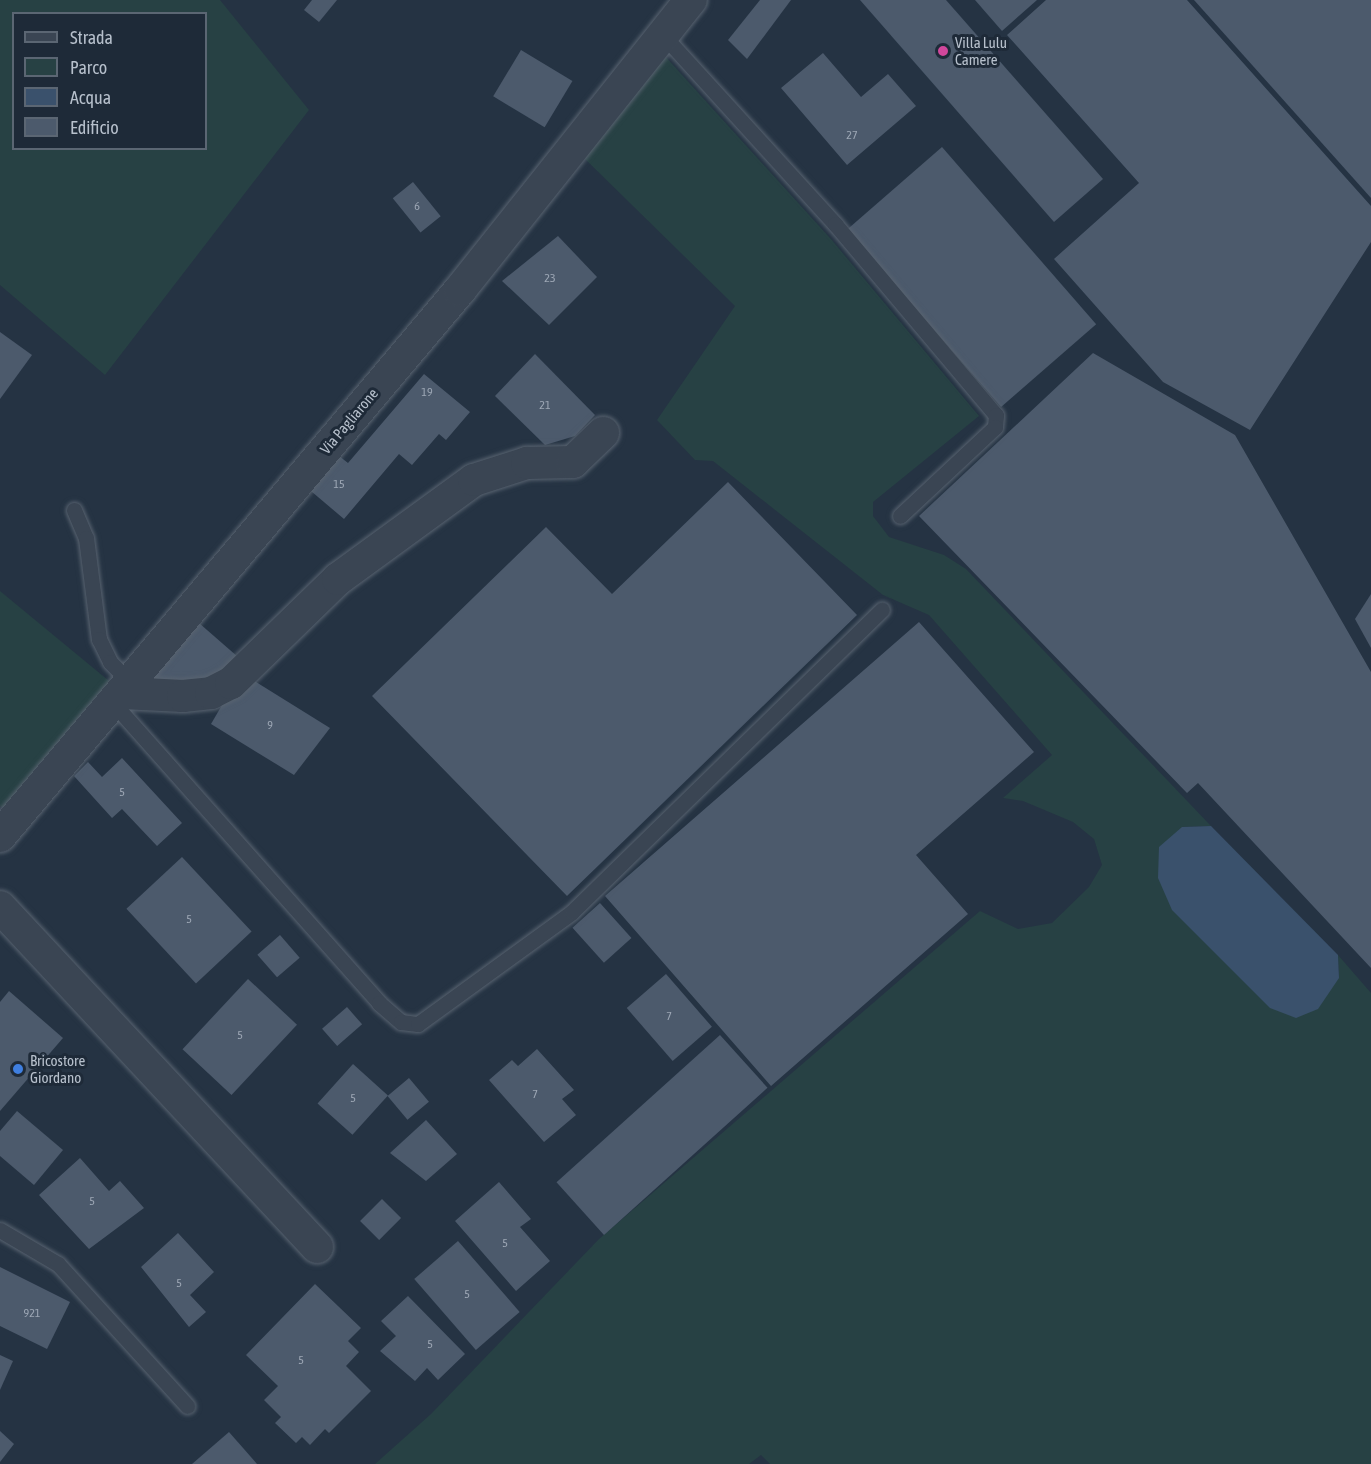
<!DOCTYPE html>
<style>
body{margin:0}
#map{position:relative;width:1371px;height:1464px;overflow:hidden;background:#253343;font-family:"Asap Condensed",sans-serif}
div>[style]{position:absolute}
.green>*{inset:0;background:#274144}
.water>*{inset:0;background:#3a516c}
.building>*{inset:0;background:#4c5a6c;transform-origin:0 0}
.roads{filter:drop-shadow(0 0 2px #586370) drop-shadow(0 0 2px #586370)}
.service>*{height:15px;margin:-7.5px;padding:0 7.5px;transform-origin:7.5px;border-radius:7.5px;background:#3a4553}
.minor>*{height:32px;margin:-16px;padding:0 16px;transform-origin:16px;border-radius:16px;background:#3a4553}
.dots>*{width:16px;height:16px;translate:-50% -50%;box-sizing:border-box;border:3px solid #1e2a38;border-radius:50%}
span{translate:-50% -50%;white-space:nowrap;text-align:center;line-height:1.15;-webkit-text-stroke:6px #1e2a38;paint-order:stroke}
.number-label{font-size:12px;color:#9ca6b4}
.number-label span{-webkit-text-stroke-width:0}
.poi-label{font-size:15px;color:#b7c0cc}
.left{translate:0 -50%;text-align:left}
.street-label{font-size:15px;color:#b7c0cc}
.legend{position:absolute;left:12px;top:12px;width:195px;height:138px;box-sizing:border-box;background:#1e2a38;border:2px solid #5b6673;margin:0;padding:8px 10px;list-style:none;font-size:18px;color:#b7c0cc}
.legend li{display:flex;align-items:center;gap:12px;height:30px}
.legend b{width:30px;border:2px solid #5b6673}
</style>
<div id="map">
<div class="green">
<i style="clip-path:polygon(evenodd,0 0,220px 0,309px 110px,105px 375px,0 285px,0 0,14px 14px,206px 14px,206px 148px,14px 148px,14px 14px)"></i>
<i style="clip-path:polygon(665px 56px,831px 239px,979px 416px,873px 502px,873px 516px,889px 537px,944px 555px,966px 569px,1211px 826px,1182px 827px,1339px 978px,1338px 955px,1371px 993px,1371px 1464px,770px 1464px,761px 1455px,749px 1464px,375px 1464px,431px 1414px,599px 1239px,980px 911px,1018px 929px,1052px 923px,1089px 887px,1102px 865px,1094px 839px,1073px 822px,1023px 801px,1003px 798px,1052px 755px,929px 615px,883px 595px,713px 461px,695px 460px,657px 420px,735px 306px,583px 157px)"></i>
<i style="clip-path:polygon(0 591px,114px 685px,5px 809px,0 806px)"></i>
</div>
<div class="water">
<i style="clip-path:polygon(1211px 826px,1338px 955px,1339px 978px,1318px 1009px,1296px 1018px,1270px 1008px,1172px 910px,1158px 878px,1159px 847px,1182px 827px)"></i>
</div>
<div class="building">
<i style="clip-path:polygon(312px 0,337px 0,319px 22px,304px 10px)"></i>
<i style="clip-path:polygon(760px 0,791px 0,747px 59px,728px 40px)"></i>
<i style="clip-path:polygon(860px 0,946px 0,1103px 179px,1054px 222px)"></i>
<i style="clip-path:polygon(975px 0,1037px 0,1002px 31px)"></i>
<i style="clip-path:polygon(1046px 0,1187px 0,1371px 206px,1371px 242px,1250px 430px,1163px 382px,1054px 259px,1139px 183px,1007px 35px)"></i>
<i style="clip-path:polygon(1194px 0,1371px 0,1371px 198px)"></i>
<i style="left:521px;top:50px;width:60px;height:54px;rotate:31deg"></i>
<i style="clip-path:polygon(823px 53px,861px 97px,888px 74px,916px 106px,847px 165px,781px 88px)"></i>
<i style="left:942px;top:147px;width:235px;height:126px;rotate:49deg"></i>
<i style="left:413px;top:182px;width:44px;height:26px;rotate:51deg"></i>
<i style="clip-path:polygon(558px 236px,597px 277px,549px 325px,502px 281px)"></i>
<i style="clip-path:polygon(0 332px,32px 355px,0 399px)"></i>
<i style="clip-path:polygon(1093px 353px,1235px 435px,1371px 672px,1371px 968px,1198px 783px,1187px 793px,919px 516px)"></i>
<i style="clip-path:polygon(535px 354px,595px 415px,575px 436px,545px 445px,495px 396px)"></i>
<i style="clip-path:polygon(424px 374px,470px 412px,446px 440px,439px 434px,412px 465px,399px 454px,344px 519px,305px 486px,334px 452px,348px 463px)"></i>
<i style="clip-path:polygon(728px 482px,857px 615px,567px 896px,372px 696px,546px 527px,612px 594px)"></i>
<i style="clip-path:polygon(1371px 594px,1371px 648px,1355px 619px)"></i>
<i style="clip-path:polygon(919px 622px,1034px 752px,916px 855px,968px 914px,771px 1086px,605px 896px)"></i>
<i style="clip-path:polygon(199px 623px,238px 657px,220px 677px,181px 687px,149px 682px)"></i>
<i style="clip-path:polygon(248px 677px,330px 728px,294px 775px,211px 724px,229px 693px)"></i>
<i style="clip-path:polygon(122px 758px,182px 823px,157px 846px,122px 809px,112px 818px,74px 776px,88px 762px,102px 777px)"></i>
<i style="left:182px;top:857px;width:102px;height:76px;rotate:47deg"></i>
<i style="left:600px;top:903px;width:47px;height:37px;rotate:48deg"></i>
<i style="left:280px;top:935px;width:30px;height:30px;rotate:49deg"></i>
<i style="left:666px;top:974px;width:70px;height:52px;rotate:49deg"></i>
<i style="left:248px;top:979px;width:67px;height:96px;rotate:43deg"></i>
<i style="clip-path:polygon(9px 991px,63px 1038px,0 1111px,0 1002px)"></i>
<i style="left:347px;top:1007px;width:23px;height:33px;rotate:49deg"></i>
<i style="left:720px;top:1035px;width:71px;height:220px;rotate:48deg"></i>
<i style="clip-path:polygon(537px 1049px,574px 1090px,562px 1099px,576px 1115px,544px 1142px,489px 1080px,512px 1060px,518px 1066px)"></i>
<i style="left:353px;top:1064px;width:47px;height:53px;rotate:42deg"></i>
<i style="left:409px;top:1078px;width:31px;height:28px;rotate:50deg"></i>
<i style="clip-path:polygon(17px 1111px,63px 1150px,34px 1185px,0 1156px,0 1131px)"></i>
<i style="clip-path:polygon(426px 1120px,457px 1154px,426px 1181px,390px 1153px)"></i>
<i style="clip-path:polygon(80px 1158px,109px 1191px,120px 1181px,144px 1208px,89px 1249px,39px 1195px)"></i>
<i style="clip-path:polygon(499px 1182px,531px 1219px,520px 1227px,550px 1261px,516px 1291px,455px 1221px)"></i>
<i style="left:382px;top:1199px;width:27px;height:31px;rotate:45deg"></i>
<i style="clip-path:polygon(178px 1233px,214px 1272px,190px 1295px,206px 1312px,189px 1327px,141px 1267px)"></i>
<i style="left:458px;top:1241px;width:94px;height:58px;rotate:49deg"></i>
<i style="clip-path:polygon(0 1267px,70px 1302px,47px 1349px,0 1326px)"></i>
<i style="clip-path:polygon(315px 1284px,361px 1328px,348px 1341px,359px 1352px,346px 1366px,371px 1391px,329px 1433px,325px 1429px,310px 1445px,302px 1437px,296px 1443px,275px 1423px,281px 1417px,264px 1400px,278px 1386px,246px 1355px)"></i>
<i style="clip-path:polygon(408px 1296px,465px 1354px,438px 1380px,427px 1368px,415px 1381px,380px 1351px,396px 1336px,381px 1321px)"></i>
<i style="clip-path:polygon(0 1355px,13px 1361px,0 1390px)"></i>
<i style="clip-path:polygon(0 1431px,14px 1444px,0 1462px)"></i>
<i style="clip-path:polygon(229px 1432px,257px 1464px,192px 1464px)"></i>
</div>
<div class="roads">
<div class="service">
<i style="left:663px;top:35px;width:256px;rotate:47.7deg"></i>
<i style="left:835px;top:224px;width:250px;rotate:49.9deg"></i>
<i style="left:996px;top:415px;width:12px;rotate:95deg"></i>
<i style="left:995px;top:427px;width:130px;rotate:136.9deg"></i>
<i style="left:74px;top:510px;width:30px;rotate:67deg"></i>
<i style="left:86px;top:538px;width:102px;rotate:82.7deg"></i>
<i style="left:99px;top:639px;width:25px;rotate:64deg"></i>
<i style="left:110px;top:662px;width:30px;rotate:45deg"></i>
<i style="left:114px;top:704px;width:400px;rotate:48.4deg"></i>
<i style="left:379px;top:1003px;width:29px;rotate:41deg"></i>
<i style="left:401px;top:1022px;width:17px;rotate:7deg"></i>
<i style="left:418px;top:1024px;width:190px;rotate:-36deg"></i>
<i style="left:572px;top:912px;width:433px;rotate:-44.3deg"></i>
<i style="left:0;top:1230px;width:67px;rotate:30.4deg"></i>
<i style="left:58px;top:1264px;width:192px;rotate:47.7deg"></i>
</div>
<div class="minor">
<i style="left:123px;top:693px;width:60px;rotate:2.9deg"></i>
<i style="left:183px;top:696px;width:28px;rotate:-6deg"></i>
<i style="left:211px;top:693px;width:22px;rotate:-27deg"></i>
<i style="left:231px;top:683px;width:149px;rotate:-44.2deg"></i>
<i style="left:338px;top:579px;width:168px;rotate:-36.1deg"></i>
<i style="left:474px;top:480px;width:56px;rotate:-17.8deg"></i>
<i style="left:527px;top:463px;width:46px;rotate:-1.2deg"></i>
<i style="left:573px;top:462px;width:42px;rotate:-44deg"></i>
<i style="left:0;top:836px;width:714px;rotate:-49.89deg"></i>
<i style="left:460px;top:290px;width:371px;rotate:-51.5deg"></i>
<i style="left:0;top:907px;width:465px;rotate:47deg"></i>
</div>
</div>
<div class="dots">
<i style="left:943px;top:51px;background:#d1479c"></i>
<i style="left:18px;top:1069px;background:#3f7fe0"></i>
</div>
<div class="number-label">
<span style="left:852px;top:136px">27</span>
<span style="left:417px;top:207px">6</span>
<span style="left:550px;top:279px">23</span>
<span style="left:427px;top:393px">19</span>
<span style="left:545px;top:406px">21</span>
<span style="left:339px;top:485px">15</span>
<span style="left:270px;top:726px">9</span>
<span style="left:122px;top:793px">5</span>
<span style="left:189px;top:920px">5</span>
<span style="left:669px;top:1017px">7</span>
<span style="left:240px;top:1036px">5</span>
<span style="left:535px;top:1095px">7</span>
<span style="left:353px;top:1099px">5</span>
<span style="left:92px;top:1202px">5</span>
<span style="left:505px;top:1244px">5</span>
<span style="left:179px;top:1284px">5</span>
<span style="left:467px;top:1295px">5</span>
<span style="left:32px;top:1314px">921</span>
<span style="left:430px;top:1345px">5</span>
<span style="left:301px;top:1361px">5</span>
</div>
<div class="poi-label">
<span class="left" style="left:955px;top:51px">Villa Lulu<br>Camere</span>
<span class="left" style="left:30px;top:1069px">Bricostore<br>Giordano</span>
</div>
<div class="street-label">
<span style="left:349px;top:421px;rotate:-50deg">Via Pagliarone</span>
</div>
<ul class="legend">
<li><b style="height:8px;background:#3a4553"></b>Strada</li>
<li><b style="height:16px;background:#274144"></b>Parco</li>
<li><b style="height:16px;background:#3a516c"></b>Acqua</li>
<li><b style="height:16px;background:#4c5a6c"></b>Edificio</li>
</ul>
</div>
